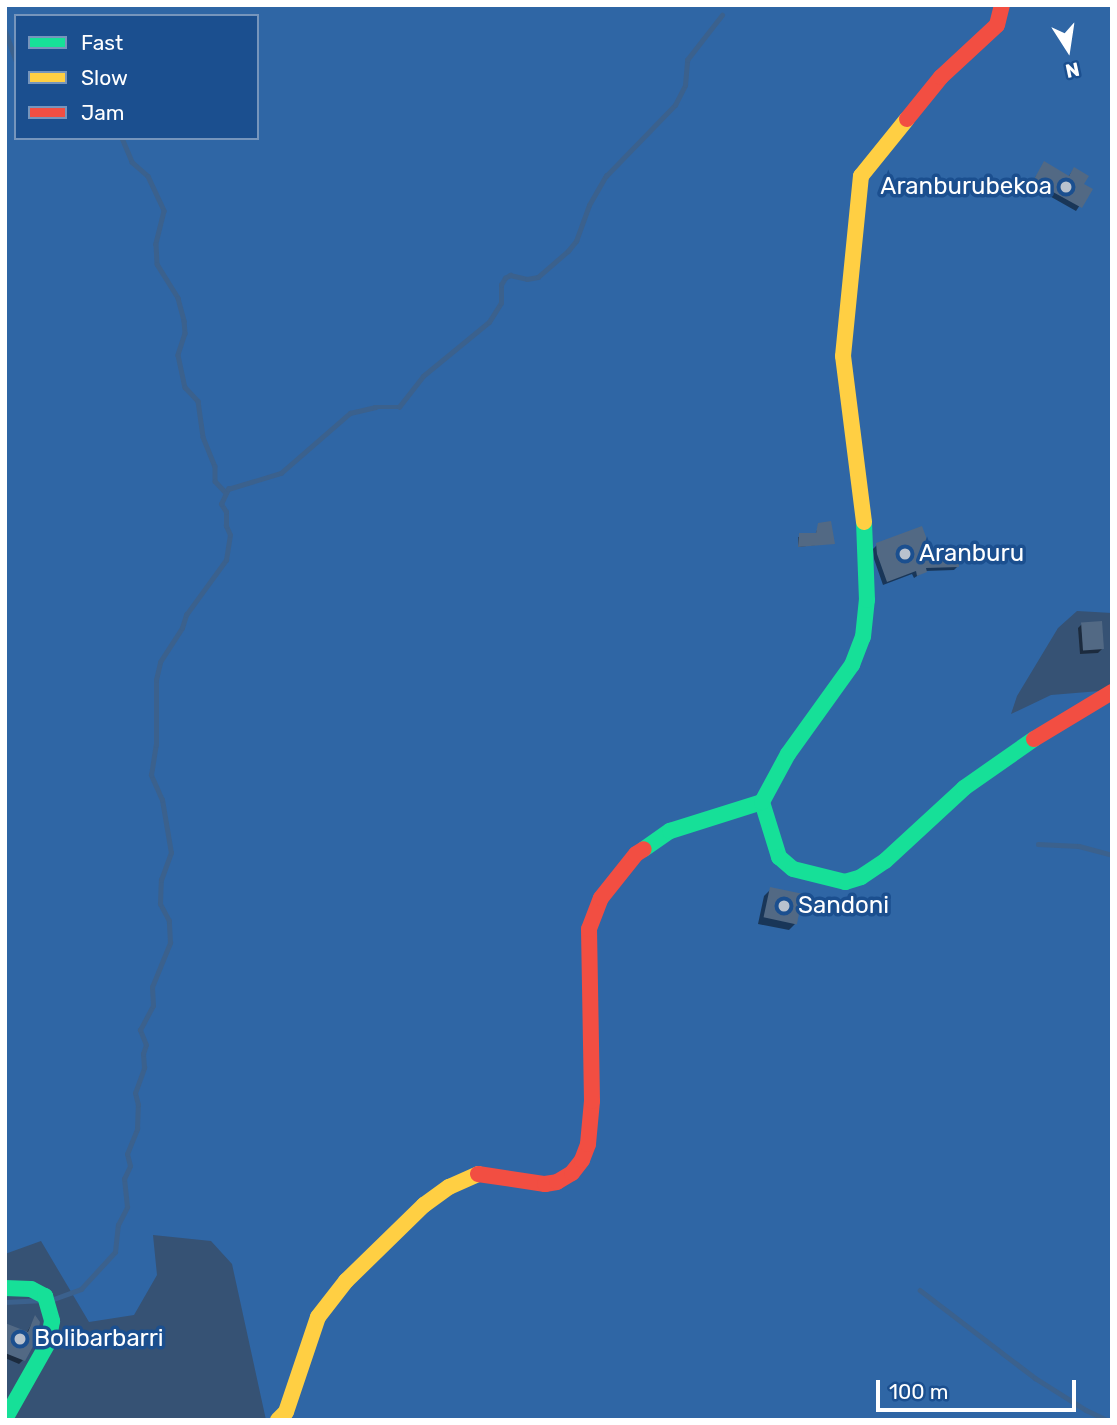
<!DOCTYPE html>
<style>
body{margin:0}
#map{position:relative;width:1117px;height:1425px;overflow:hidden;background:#365274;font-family:Rubik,sans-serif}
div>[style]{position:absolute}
.green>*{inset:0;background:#2f66a5}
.shadow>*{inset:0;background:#0007}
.stream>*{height:4.5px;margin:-2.25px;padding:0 2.25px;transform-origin:2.25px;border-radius:2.25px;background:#3b618d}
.building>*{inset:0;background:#526984;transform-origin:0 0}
.fast>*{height:16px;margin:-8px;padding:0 8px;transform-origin:8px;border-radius:8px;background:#16e098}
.slow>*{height:16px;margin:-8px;padding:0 8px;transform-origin:8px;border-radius:8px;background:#ffcf43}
.jam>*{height:16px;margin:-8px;padding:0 8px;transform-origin:8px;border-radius:8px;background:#f24e42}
.dots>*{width:19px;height:19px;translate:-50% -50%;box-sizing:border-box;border:4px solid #1b4f8f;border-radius:50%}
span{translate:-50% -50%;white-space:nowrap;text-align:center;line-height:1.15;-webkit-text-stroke:7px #1b4f8f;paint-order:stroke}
.poi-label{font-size:24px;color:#fff}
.right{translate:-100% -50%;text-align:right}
.left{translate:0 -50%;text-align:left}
.frame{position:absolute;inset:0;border:7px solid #fff;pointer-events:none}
.legend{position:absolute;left:14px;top:14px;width:245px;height:126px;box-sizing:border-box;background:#1b4f8f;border:2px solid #7695bc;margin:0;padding:9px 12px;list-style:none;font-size:21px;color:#fff}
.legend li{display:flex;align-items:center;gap:14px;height:35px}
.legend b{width:35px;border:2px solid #7695bc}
.north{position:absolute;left:1033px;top:14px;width:70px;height:70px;-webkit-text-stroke:5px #1b4f8f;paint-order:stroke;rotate:168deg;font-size:19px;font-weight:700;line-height:28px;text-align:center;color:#fff}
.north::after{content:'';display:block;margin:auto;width:24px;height:32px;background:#fff;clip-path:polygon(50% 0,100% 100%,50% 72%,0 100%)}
.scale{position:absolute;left:876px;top:1380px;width:200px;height:32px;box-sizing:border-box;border:4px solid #fff;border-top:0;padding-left:9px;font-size:21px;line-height:24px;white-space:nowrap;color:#fff;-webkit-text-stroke:5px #1b4f8f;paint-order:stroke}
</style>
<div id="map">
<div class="green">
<i style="clip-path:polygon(evenodd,5px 5px,1112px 5px,1112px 613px,1077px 611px,1058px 628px,1017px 696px,1011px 714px,1051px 695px,1112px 690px,1112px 1420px,266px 1420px,232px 1264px,211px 1241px,153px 1235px,157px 1275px,134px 1315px,89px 1322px,41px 1241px,5px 1254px,5px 5px,16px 16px,257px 16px,257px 138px,16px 138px,16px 16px)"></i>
</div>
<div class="shadow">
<i style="clip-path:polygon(1045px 163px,1068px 177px,1074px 169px,1082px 185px,1090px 190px,1076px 211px,1030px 185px)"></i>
<i style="clip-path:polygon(819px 525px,833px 543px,798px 547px,798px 537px,815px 535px)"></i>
<i style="clip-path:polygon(877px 545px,932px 557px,958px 566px,954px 570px,925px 571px,914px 578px,912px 574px,883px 585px,874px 559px,873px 549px)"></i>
<i style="clip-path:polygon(1082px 624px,1102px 649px,1098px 653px,1080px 654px,1078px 628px)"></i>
<i style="clip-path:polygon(771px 889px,796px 923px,789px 930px,758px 924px,764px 896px)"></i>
<i style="clip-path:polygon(35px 1318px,24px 1359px,19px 1364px,5px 1358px,5px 1325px,26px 1334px)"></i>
</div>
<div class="stream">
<i style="left:5px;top:30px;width:32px;rotate:70deg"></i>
<i style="left:122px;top:138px;width:26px;rotate:67deg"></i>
<i style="left:132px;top:162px;width:21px;rotate:41deg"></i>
<i style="left:148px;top:176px;width:38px;rotate:65deg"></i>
<i style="left:164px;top:211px;width:34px;rotate:104deg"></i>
<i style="left:156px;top:244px;width:20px;rotate:87deg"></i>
<i style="left:157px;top:264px;width:40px;rotate:58deg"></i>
<i style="left:178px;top:298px;width:24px;rotate:75deg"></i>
<i style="left:184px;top:321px;width:12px;rotate:85deg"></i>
<i style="left:185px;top:333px;width:23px;rotate:108deg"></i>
<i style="left:178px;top:355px;width:33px;rotate:78deg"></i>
<i style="left:185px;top:387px;width:19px;rotate:47deg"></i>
<i style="left:198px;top:401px;width:36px;rotate:82deg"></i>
<i style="left:203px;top:437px;width:31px;rotate:68deg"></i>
<i style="left:215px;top:466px;width:15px;rotate:90deg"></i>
<i style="left:215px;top:481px;width:16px;rotate:47deg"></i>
<i style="left:1038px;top:844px;width:41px;rotate:2.8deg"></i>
<i style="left:1079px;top:846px;width:34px;rotate:15deg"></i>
<i style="left:920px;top:1290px;width:145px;rotate:37.4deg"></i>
<i style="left:1035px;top:1378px;width:60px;rotate:32.1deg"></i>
<i style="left:1086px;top:1410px;width:23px;rotate:25deg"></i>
<i style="left:51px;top:1300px;width:32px;rotate:-20deg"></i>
<i style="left:81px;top:1289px;width:50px;rotate:-47.4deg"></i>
<i style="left:115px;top:1252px;width:27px;rotate:-84deg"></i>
<i style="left:118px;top:1225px;width:20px;rotate:-63deg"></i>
<i style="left:127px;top:1207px;width:28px;rotate:-96deg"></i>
<i style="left:124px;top:1179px;width:14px;rotate:-65deg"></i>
<i style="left:130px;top:1166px;width:12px;rotate:-104deg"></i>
<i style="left:127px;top:1154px;width:27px;rotate:-68deg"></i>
<i style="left:137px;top:1129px;width:24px;rotate:-88deg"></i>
<i style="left:138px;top:1105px;width:12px;rotate:-104deg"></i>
<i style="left:135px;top:1093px;width:27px;rotate:-70deg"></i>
<i style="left:144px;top:1068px;width:14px;rotate:-94deg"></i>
<i style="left:143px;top:1054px;width:9px;rotate:-72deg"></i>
<i style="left:146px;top:1045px;width:16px;rotate:-112deg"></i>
<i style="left:140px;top:1030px;width:27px;rotate:-62deg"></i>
<i style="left:153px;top:1006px;width:19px;rotate:-93deg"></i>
<i style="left:152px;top:987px;width:48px;rotate:-67.8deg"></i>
<i style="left:170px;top:943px;width:22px;rotate:-93deg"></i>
<i style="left:169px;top:921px;width:19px;rotate:-118deg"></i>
<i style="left:160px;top:904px;width:24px;rotate:-88deg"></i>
<i style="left:161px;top:880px;width:29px;rotate:-70deg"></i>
<i style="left:171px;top:853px;width:54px;rotate:-99.6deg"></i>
<i style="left:162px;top:800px;width:27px;rotate:-114deg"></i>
<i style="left:151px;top:775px;width:30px;rotate:-81deg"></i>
<i style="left:156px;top:745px;width:65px;rotate:-90deg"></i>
<i style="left:156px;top:680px;width:18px;rotate:-77deg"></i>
<i style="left:160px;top:662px;width:40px;rotate:-57.1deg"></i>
<i style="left:182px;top:628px;width:14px;rotate:-73deg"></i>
<i style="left:186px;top:615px;width:68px;rotate:-54deg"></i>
<i style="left:226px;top:560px;width:25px;rotate:-81deg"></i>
<i style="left:230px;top:535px;width:10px;rotate:-114deg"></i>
<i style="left:226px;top:526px;width:14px;rotate:-90deg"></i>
<i style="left:226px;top:512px;width:9px;rotate:-122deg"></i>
<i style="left:221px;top:504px;width:17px;rotate:-65deg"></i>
<i style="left:228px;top:489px;width:55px;rotate:-16.8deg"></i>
<i style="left:281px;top:473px;width:91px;rotate:-41deg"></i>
<i style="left:350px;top:413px;width:26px;rotate:-13deg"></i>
<i style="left:375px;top:407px;width:24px"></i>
<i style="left:399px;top:407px;width:39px;rotate:-52deg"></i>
<i style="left:423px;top:376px;width:85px;rotate:-39.3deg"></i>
<i style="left:489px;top:322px;width:22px;rotate:-58deg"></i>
<i style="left:501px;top:303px;width:18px;rotate:-90deg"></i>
<i style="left:501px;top:285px;width:8px;rotate:-60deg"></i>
<i style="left:505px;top:278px;width:6px;rotate:-31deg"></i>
<i style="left:510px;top:275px;width:17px;rotate:13deg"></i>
<i style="left:527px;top:279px;width:11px;rotate:-10deg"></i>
<i style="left:538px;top:277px;width:40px;rotate:-41deg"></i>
<i style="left:568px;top:251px;width:13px;rotate:-51deg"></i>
<i style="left:576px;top:241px;width:38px;rotate:-70deg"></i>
<i style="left:589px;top:205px;width:34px;rotate:-60deg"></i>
<i style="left:606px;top:176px;width:99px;rotate:-45.8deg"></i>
<i style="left:675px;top:105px;width:22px;rotate:-63deg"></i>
<i style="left:685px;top:85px;width:25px;rotate:-85deg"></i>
<i style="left:687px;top:60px;width:57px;rotate:-52.1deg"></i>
<i style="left:5px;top:1302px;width:34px;rotate:-3deg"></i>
</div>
<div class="building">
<i style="clip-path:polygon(1044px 161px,1069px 176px,1074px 167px,1089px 176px,1084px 184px,1093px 189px,1082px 208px,1033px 181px)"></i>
<i style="clip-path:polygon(831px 521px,835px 544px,798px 547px,799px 533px,816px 533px,818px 523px)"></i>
<i style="clip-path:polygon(922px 526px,933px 556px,959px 554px,959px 567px,926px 568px,927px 572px,917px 576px,916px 571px,887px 582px,877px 554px,876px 543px)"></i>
<i style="left:1102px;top:621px;width:28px;height:21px;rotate:86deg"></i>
<i style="left:770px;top:887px;width:34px;height:31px;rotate:12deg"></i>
<i style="clip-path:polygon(35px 1315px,40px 1322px,37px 1339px,25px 1361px,5px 1353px,5px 1323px,28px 1332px)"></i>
</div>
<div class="fast">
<i style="left:762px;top:802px;width:58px;rotate:72.8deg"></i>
<i style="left:779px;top:857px;width:18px;rotate:41deg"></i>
<i style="left:793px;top:869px;width:54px;rotate:14deg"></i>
<i style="left:845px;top:882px;width:17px;rotate:-17deg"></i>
<i style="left:861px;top:877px;width:29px;rotate:-34deg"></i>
<i style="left:885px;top:861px;width:108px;rotate:-42.7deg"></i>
<i style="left:964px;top:788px;width:85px;rotate:-35deg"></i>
<i style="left:644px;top:849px;width:32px;rotate:-35deg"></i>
<i style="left:670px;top:831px;width:96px;rotate:-17.5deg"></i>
<i style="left:762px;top:802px;width:55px;rotate:-61.6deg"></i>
<i style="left:788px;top:754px;width:110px;rotate:-54.3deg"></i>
<i style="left:852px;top:665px;width:30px;rotate:-69deg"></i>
<i style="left:863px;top:637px;width:37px;rotate:-84deg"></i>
<i style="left:867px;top:600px;width:78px;rotate:-92.2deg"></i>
<i style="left:5px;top:1288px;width:26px;rotate:2deg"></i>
<i style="left:31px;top:1289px;width:16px;rotate:27deg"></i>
<i style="left:45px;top:1296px;width:26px;rotate:74deg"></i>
<i style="left:52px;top:1321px;width:22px;rotate:100deg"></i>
<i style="left:48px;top:1343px;width:87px;rotate:119.5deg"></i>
</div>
<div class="slow">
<i style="left:864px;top:522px;width:167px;rotate:-97.2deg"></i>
<i style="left:843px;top:356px;width:181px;rotate:-84.3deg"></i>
<i style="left:861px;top:176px;width:73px;rotate:-51.1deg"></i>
<i style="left:278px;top:1420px;width:11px;rotate:-45deg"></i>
<i style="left:286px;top:1412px;width:100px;rotate:-71.4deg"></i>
<i style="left:318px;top:1317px;width:46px;rotate:-52.1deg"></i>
<i style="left:346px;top:1281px;width:109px;rotate:-44.3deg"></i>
<i style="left:424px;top:1205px;width:31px;rotate:-36deg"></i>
<i style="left:449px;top:1187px;width:32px;rotate:-24deg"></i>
</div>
<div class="jam">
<i style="left:907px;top:119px;width:54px;rotate:-51deg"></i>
<i style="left:941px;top:77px;width:76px;rotate:-42.9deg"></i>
<i style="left:997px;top:25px;width:21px;rotate:-76deg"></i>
<i style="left:1034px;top:739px;width:91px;rotate:-31.1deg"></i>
<i style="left:478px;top:1174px;width:68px;rotate:8.5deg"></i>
<i style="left:545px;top:1184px;width:12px;rotate:-9deg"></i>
<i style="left:557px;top:1182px;width:17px;rotate:-31deg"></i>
<i style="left:572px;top:1173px;width:16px;rotate:-52deg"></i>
<i style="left:582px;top:1160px;width:17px;rotate:-69deg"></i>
<i style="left:588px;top:1144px;width:43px;rotate:-84.7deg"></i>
<i style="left:592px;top:1101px;width:172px;rotate:-91deg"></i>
<i style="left:589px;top:929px;width:33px;rotate:-69deg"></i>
<i style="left:601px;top:898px;width:56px;rotate:-51.5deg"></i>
<i style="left:636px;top:854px;width:9px;rotate:-32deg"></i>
</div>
<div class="dots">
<i style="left:1066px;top:187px;background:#b9c2ce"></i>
<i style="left:905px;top:554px;background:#b9c2ce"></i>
<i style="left:784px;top:906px;background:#b9c2ce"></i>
<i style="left:20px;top:1339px;background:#b9c2ce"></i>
</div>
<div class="poi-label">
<span class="right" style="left:1052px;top:187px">Aranburubekoa</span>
<span class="left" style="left:919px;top:554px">Aranburu</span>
<span class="left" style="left:798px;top:906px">Sandoni</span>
<span class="left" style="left:34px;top:1339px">Bolibarbarri</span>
</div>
<div class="frame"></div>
<ul class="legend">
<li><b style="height:9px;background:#16e098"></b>Fast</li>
<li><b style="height:9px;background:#ffcf43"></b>Slow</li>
<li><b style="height:9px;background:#f24e42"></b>Jam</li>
</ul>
<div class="north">N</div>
<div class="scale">100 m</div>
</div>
